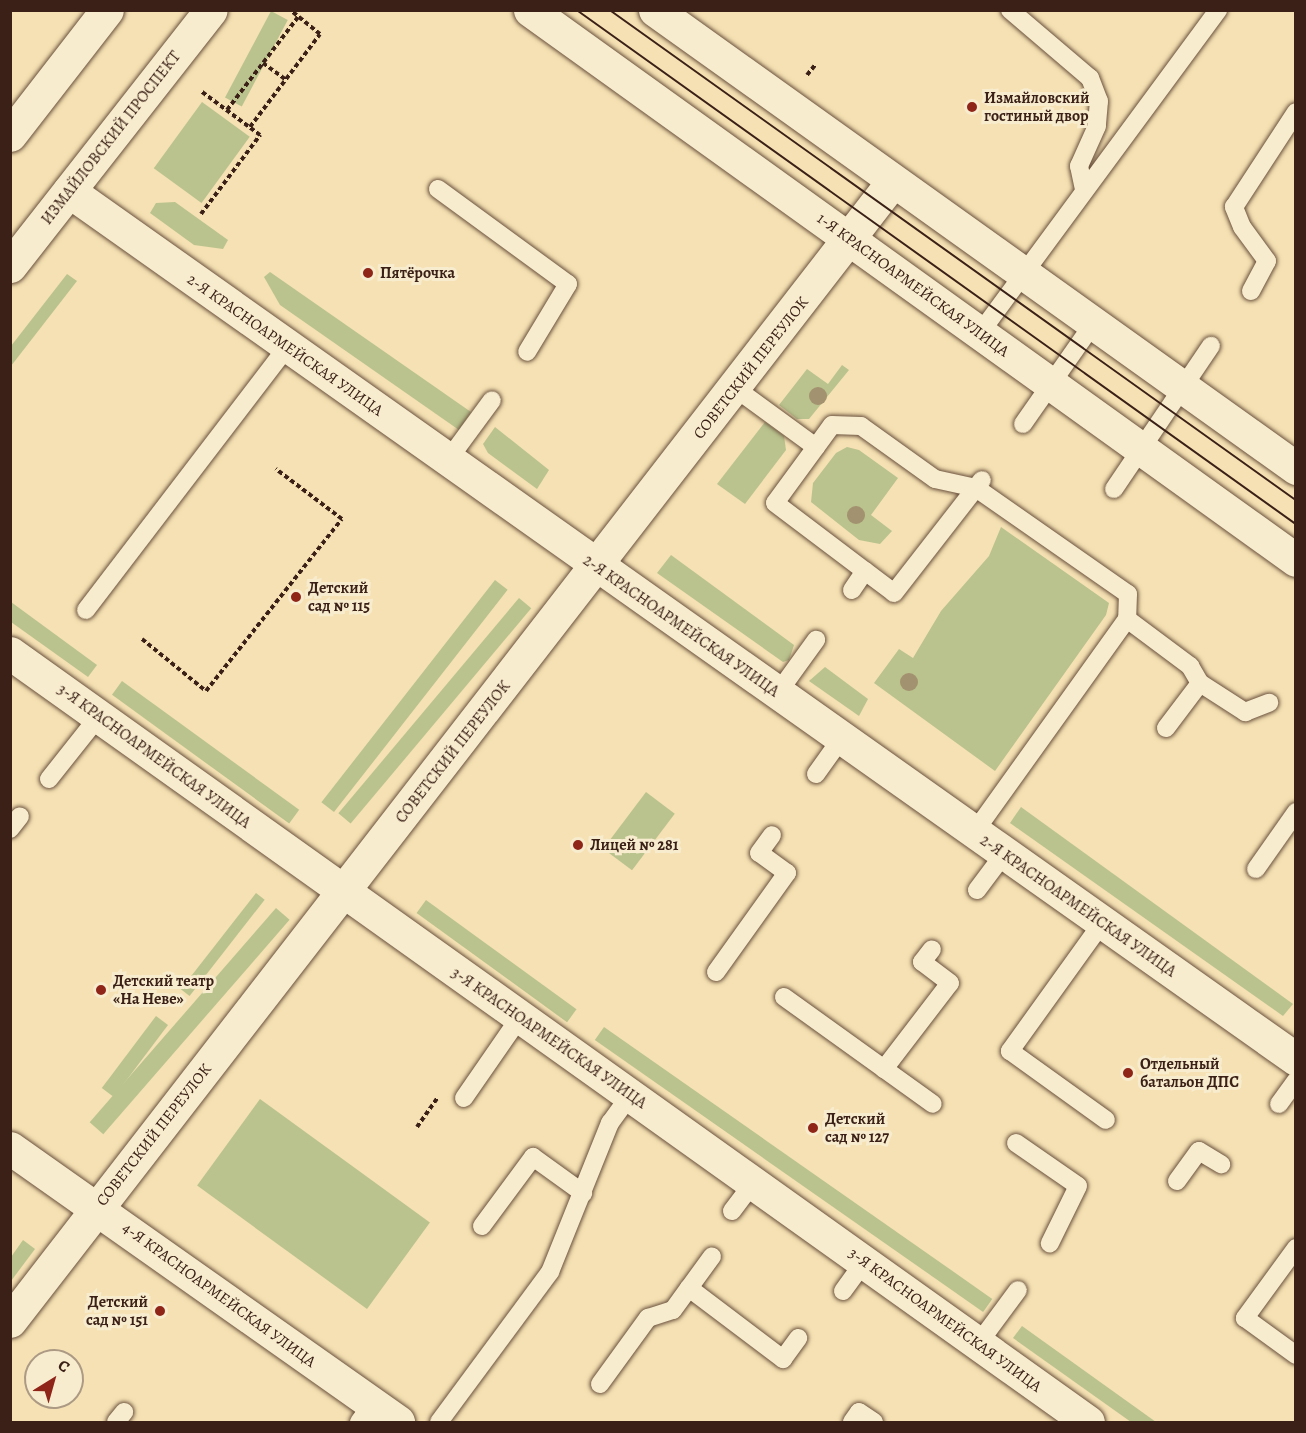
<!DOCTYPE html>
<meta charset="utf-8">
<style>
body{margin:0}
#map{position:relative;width:1306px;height:1433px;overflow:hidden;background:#f5e1b3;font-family:Alegreya,serif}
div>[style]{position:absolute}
.green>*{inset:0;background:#bac38e;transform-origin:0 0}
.path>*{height:4px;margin-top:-2px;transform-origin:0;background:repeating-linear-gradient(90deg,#3a2016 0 4.5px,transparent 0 7.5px)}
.roads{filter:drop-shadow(0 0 2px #69503d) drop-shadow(0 0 2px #69503d)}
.service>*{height:18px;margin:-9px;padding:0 9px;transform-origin:9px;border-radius:9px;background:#f8ecce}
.minor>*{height:33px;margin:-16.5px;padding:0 16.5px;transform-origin:16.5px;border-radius:16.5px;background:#f8ecce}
.secondary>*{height:33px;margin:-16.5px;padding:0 16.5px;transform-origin:16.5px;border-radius:16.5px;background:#f8ecce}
.tram>*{height:1.5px;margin:-0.75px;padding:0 0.75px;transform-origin:0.75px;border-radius:0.75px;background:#3a2016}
.trees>*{width:18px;height:18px;margin:-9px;border-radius:50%;background:#a39270}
.dots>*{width:16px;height:16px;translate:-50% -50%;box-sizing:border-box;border:3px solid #f8ecce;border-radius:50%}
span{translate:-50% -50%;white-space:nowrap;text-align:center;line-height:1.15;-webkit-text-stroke:6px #f8ecce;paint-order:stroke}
.poi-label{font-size:16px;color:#3a2016;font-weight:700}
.left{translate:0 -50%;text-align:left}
.right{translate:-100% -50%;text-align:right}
.street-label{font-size:16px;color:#3a2016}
.frame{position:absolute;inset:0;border:12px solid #3a2016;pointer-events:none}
.north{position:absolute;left:24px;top:1349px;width:60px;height:60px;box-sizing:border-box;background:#f8ecce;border:2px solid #ac9a84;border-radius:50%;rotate:37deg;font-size:16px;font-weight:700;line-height:24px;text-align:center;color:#3a2016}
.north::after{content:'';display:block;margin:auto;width:21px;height:27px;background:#8f2418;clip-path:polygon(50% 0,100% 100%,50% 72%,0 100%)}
</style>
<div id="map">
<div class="green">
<i style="left:271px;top:11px;width:19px;height:98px;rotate:28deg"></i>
<i style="left:202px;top:102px;width:59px;height:82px;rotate:36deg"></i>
<i style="clip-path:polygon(175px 202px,228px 240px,223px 249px,194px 245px,150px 213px,156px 203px)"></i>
<i style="clip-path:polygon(270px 272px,471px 412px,459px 430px,280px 305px,264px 277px)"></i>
<i style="clip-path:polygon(67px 274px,77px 281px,11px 366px,11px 346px)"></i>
<i style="clip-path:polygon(842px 365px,849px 370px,809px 419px,797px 419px,779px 405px,807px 369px,828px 384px)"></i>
<i style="clip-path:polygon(765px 422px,784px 436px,786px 450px,745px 504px,717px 484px)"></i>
<i style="clip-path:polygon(495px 427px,549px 470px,537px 489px,488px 453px,483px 444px)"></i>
<i style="clip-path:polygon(847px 447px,859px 450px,898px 478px,871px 515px,892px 531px,880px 544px,859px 540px,811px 502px,813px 483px,836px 453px)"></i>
<i style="clip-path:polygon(1001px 527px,1109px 603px,1106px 615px,995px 771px,874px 683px,899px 649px,913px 658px,941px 611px,989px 556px)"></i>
<i style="clip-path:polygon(671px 555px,794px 645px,789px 660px,783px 662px,657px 573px)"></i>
<i style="left:495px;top:580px;width:16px;height:282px;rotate:38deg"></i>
<i style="left:519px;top:598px;width:16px;height:281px;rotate:40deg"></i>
<i style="clip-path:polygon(11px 602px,97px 665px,88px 677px,11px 622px)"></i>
<i style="clip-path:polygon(825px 667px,868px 699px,859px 716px,809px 681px)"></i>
<i style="left:122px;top:681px;width:219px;height:17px;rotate:36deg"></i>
<i style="left:646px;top:792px;width:36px;height:71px;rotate:37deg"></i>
<i style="clip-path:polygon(1021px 807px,1293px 1004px,1283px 1016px,1010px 823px)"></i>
<i style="left:256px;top:893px;width:11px;height:122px;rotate:38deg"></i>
<i style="left:426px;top:900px;width:186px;height:16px;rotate:36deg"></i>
<i style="left:276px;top:908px;width:18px;height:284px;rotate:41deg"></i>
<i style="left:156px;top:1016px;width:15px;height:90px;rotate:37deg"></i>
<i style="left:604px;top:1027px;width:474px;height:16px;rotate:35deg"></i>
<i style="left:260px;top:1099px;width:210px;height:107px;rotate:36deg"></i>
<i style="clip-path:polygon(23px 1240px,35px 1249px,11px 1281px,11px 1257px)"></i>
<i style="clip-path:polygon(1022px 1326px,1156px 1422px,1131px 1422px,1013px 1338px)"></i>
</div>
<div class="path">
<i style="left:263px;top:63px;width:29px;rotate:36deg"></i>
<i style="left:807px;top:75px;width:14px;rotate:-51deg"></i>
<i style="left:227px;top:110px;width:117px;rotate:-52.6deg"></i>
<i style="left:250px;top:127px;width:116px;rotate:-53deg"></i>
<i style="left:320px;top:34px;width:38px;rotate:-141deg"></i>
<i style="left:201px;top:214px;width:99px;rotate:-53.2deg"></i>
<i style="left:260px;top:135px;width:74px;rotate:-143.3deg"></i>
<i style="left:142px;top:639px;width:82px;rotate:39.1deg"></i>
<i style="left:206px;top:691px;width:219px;rotate:-51.7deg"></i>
<i style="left:342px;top:519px;width:83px;rotate:-142.9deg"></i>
<i style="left:417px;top:1127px;width:35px;rotate:-55deg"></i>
</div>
<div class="roads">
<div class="service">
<i style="left:1010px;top:10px;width:105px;rotate:40.4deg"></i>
<i style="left:1090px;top:78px;width:25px;rotate:69deg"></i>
<i style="left:1099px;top:101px;width:25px;rotate:95deg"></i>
<i style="left:1097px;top:126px;width:44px;rotate:114.2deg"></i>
<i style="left:1079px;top:166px;width:24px;rotate:78deg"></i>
<i style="left:438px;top:189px;width:161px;rotate:36.2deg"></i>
<i style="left:568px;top:284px;width:79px;rotate:121.1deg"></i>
<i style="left:1251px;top:291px;width:34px;rotate:-62deg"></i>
<i style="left:1267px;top:261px;width:42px;rotate:-126.3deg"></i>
<i style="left:1242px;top:227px;width:22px;rotate:-112deg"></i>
<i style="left:1234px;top:207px;width:113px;rotate:-56.9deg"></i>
<i style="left:980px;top:333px;width:401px;rotate:-53.6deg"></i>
<i style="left:735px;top:388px;width:100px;rotate:36.1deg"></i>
<i style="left:816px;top:447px;width:69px;rotate:126.2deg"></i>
<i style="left:775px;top:503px;width:113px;rotate:37.1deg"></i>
<i style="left:1023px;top:424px;width:122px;rotate:-55deg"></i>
<i style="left:816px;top:447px;width:27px;rotate:-54deg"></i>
<i style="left:832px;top:425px;width:29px;rotate:2deg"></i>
<i style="left:861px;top:426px;width:91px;rotate:35.6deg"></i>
<i style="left:935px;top:479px;width:42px;rotate:12.4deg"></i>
<i style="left:976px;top:488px;width:185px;rotate:34.9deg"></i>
<i style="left:1128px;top:594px;width:25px;rotate:92deg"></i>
<i style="left:1127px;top:619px;width:263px;rotate:125.6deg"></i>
<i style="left:448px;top:460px;width:74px;rotate:-53.7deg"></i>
<i style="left:1114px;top:489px;width:173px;rotate:-55.9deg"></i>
<i style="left:852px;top:590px;width:23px;rotate:-56deg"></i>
<i style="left:865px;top:571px;width:36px;rotate:37deg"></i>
<i style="left:894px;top:593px;width:143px;rotate:-52.1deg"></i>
<i style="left:86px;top:610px;width:331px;rotate:-52.6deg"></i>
<i style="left:1127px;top:619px;width:79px;rotate:36.7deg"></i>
<i style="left:1190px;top:666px;width:20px;rotate:60deg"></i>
<i style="left:777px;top:694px;width:67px;rotate:-54.2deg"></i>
<i style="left:1166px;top:728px;width:56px;rotate:-52.9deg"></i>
<i style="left:1200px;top:683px;width:54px;rotate:32.8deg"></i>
<i style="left:1245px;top:712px;width:26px;rotate:-21deg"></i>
<i style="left:816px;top:774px;width:43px;rotate:-54.5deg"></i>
<i style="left:49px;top:779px;width:80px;rotate:-51.6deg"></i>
<i style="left:10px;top:829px;width:16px;rotate:-52deg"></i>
<i style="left:1256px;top:869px;width:70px;rotate:-54.9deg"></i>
<i style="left:977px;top:890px;width:45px;rotate:-53.1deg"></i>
<i style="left:1102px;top:923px;width:158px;rotate:125.7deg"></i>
<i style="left:1010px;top:1051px;width:118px;rotate:35.7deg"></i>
<i style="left:716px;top:972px;width:122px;rotate:-54.4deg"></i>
<i style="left:787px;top:873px;width:34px;rotate:-144deg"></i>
<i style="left:759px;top:853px;width:22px;rotate:-54deg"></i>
<i style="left:784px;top:997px;width:183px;rotate:35.7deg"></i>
<i style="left:884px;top:1069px;width:108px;rotate:-52.5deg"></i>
<i style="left:950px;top:983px;width:35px;rotate:-143deg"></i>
<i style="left:922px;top:962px;width:16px;rotate:-52deg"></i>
<i style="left:464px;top:1098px;width:98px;rotate:-55.3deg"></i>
<i style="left:1279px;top:1104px;width:29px;rotate:-54deg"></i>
<i style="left:1016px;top:1143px;width:75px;rotate:34.7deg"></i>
<i style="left:1078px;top:1186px;width:64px;rotate:116.2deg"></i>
<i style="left:1177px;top:1181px;width:37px;rotate:-54deg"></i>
<i style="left:1199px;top:1151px;width:26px;rotate:31deg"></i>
<i style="left:732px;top:1211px;width:35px;rotate:-53deg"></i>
<i style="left:482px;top:1226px;width:86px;rotate:-53.5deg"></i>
<i style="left:533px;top:1157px;width:62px;rotate:35.8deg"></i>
<i style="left:1296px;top:1248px;width:87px;rotate:126.1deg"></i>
<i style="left:1245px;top:1318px;width:63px;rotate:36deg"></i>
<i style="left:689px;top:1288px;width:39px;rotate:-54deg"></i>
<i style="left:843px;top:1291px;width:36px;rotate:-54deg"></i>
<i style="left:978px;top:1344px;width:67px;rotate:-53.5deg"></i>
<i style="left:600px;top:1384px;width:82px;rotate:-54deg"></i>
<i style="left:648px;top:1318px;width:26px;rotate:-18deg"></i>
<i style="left:673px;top:1310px;width:27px;rotate:-54deg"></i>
<i style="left:689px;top:1288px;width:118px;rotate:37.1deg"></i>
<i style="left:783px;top:1359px;width:26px;rotate:-54deg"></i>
<i style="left:116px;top:1422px;width:13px;rotate:-51deg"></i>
<i style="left:359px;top:1422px;width:22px;rotate:-54deg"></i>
<i style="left:439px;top:1422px;width:187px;rotate:-53.5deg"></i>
<i style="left:550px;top:1272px;width:161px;rotate:-68.1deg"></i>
<i style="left:610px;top:1123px;width:34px;rotate:-54deg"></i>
<i style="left:852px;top:1422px;width:12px;rotate:-55deg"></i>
<i style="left:859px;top:1412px;width:18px;rotate:34deg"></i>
</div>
<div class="minor">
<i style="left:69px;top:191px;width:1503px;rotate:35.28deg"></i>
<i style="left:10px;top:653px;width:1324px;rotate:35.5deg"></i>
<i style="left:10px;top:1148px;width:475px;rotate:35.2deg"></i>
<i style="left:10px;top:1321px;width:1442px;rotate:-52.24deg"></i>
</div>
<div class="secondary">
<i style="left:530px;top:10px;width:943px;rotate:35.68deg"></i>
<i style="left:655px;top:10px;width:788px;rotate:35.55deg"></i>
<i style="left:10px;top:135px;width:158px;rotate:-52.2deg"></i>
<i style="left:10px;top:266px;width:325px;rotate:-51.9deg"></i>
</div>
</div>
<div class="tram">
<i style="left:577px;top:10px;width:884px;rotate:35.56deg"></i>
<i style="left:610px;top:10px;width:843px;rotate:35.54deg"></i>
</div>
<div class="trees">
<i style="left:818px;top:396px"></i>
<i style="left:856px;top:515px"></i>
<i style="left:909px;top:682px"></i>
</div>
<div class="dots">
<i style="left:972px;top:107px;background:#8f2418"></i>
<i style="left:368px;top:273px;background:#8f2418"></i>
<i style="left:296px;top:597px;background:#8f2418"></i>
<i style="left:578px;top:845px;background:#8f2418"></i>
<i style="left:101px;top:990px;background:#8f2418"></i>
<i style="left:1128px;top:1073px;background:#8f2418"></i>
<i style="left:813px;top:1128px;background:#8f2418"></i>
<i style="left:160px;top:1311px;background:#8f2418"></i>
</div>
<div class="poi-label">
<span class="left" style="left:984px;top:107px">Измайловский<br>гостиный двор</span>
<span class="left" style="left:380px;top:273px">Пятёрочка</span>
<span class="left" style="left:308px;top:597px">Детский<br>сад № 115</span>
<span class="left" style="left:590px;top:845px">Лицей № 281</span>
<span class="left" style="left:113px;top:990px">Детский театр<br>«На Неве»</span>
<span class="left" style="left:1140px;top:1073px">Отдельный<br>батальон ДПС</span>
<span class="left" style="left:825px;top:1128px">Детский<br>сад № 127</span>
<span class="right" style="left:148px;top:1311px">Детский<br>сад № 151</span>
</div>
<div class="street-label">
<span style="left:111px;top:138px;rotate:-52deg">ИЗМАЙЛОВСКИЙ ПРОСПЕКТ</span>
<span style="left:913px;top:285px;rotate:36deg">1-Я КРАСНОАРМЕЙСКАЯ УЛИЦА</span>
<span style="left:285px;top:345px;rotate:35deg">2-Я КРАСНОАРМЕЙСКАЯ УЛИЦА</span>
<span style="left:751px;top:368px;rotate:-52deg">СОВЕТСКИЙ ПЕРЕУЛОК</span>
<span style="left:681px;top:626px;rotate:35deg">2-Я КРАСНОАРМЕЙСКАЯ УЛИЦА</span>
<span style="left:453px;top:752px;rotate:-52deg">СОВЕТСКИЙ ПЕРЕУЛОК</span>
<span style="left:154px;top:756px;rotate:36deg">3-Я КРАСНОАРМЕЙСКАЯ УЛИЦА</span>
<span style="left:1078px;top:906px;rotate:35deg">2-Я КРАСНОАРМЕЙСКАЯ УЛИЦА</span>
<span style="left:549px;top:1038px;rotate:35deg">3-Я КРАСНОАРМЕЙСКАЯ УЛИЦА</span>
<span style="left:154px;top:1135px;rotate:-52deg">СОВЕТСКИЙ ПЕРЕУЛОК</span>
<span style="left:219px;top:1295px;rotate:36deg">4-Я КРАСНОАРМЕЙСКАЯ УЛИЦА</span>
<span style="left:945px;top:1320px;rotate:36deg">3-Я КРАСНОАРМЕЙСКАЯ УЛИЦА</span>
</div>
<div class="frame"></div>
<div class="north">С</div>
</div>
